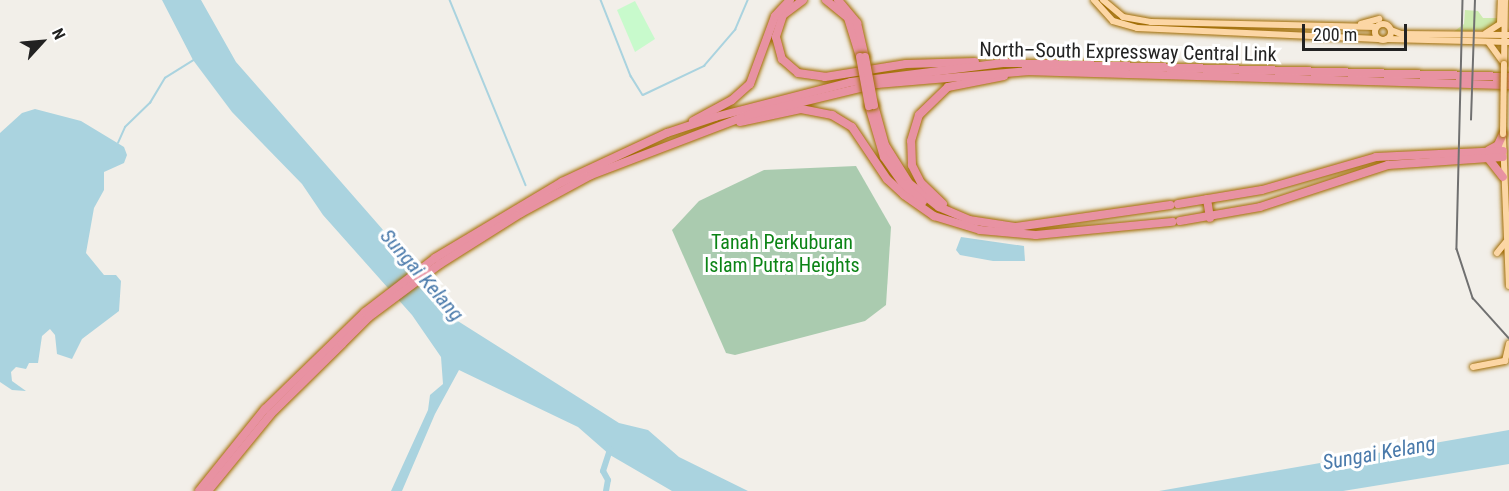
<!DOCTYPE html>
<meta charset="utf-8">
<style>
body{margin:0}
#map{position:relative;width:1509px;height:491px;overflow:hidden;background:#f2efe9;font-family:"Roboto Condensed",sans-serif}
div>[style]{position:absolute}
.grass>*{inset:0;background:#cdebb0}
.cemetery>*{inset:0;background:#aacbaf}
.park>*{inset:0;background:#c8facc}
.water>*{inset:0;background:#aad3df}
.stream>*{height:1.5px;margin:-0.75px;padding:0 0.75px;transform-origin:0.75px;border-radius:0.75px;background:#aad3df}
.river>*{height:6px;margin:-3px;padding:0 3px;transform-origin:3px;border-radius:3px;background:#aad3df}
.roads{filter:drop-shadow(0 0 2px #a06b00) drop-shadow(0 0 2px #a06b00)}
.major>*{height:6px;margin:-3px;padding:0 3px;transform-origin:3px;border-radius:3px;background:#fcd6a4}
.major>.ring{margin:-3px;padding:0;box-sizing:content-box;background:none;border:6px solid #fcd6a4;border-radius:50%}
.highway>*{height:8px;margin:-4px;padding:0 4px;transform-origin:4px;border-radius:4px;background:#e892a2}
.tram>*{height:1.5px;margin:-0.75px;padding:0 0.75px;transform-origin:0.75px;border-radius:0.75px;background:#707070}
.bridges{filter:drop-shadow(0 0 2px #a06b00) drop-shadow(0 0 2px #a06b00)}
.major-bridge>*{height:6px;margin:-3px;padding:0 3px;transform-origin:3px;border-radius:3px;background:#fcd6a4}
.highway-bridge>*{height:8px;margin:-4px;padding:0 4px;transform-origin:4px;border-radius:4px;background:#e892a2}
span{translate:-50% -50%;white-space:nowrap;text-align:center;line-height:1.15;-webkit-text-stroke:6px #fff;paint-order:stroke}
.street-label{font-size:20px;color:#222}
.park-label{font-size:20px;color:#0c8416}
.water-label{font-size:21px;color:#4a7aab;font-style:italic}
.north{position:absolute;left:12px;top:12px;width:60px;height:60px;-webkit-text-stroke:4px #fff;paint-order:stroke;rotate:64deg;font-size:16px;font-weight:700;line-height:24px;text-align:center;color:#222}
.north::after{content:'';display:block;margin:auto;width:21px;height:27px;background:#222;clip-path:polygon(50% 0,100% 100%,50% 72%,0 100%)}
.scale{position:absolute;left:1302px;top:24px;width:105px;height:27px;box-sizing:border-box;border:3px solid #222;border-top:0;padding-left:8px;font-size:18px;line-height:21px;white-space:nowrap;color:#222;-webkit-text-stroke:4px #fff;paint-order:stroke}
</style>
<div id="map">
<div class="grass">
<i style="clip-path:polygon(1465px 10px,1478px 11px,1483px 18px,1498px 18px,1498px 22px,1487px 30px,1452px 33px,1464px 24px)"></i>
</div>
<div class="cemetery">
<i style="clip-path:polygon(856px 166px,891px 227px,886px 305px,865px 321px,735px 355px,726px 353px,672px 230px,699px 201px,764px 170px)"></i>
</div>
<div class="park">
<i style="clip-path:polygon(635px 1px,655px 39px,635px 52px,617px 10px)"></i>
</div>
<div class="water">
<i style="clip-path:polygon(162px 0,201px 0,236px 62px,426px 279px,453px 318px,619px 423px,648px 430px,679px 457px,748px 491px,672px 491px,610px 455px,578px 427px,459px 370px,435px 414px,402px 491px,391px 491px,428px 410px,430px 395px,443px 384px,441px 357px,412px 315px,323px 215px,302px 184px,232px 112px,193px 60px)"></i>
<i style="clip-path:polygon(35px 109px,81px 121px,124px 147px,127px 155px,124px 163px,104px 172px,104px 190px,94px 208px,86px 253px,104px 275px,116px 275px,121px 281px,119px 311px,82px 339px,72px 359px,57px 354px,55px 335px,50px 329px,42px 336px,38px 363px,29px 363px,26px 369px,16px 367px,11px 372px,12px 381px,26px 391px,12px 390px,0 382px,0 133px,22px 113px)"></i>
<i style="clip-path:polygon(961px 237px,1024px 246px,1025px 261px,993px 261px,960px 255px,956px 250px)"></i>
<i style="clip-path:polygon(1509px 430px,1509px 464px,1343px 491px,1159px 491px)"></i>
</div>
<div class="stream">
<i style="left:450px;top:0;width:200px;rotate:67.7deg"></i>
<i style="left:601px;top:0;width:82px;rotate:68.5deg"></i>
<i style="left:631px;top:76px;width:22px;rotate:58deg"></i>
<i style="left:643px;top:95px;width:68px;rotate:-25.4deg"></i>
<i style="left:704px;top:66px;width:48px;rotate:-49.3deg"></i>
<i style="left:735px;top:30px;width:33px;rotate:-67deg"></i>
<i style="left:118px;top:143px;width:17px;rotate:-66deg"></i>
<i style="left:125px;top:127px;width:35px;rotate:-44deg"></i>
<i style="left:150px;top:103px;width:29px;rotate:-59deg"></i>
<i style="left:165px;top:78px;width:34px;rotate:-32deg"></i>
</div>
<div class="river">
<i style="left:606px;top:491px;width:11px;rotate:-80deg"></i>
<i style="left:608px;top:480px;width:10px;rotate:-119deg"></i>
<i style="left:603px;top:471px;width:23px;rotate:-72deg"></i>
</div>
<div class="roads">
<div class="major">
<i style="left:1094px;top:0;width:28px;rotate:48deg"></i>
<i style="left:1113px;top:21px;width:25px;rotate:16deg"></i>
<i style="left:1137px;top:28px;width:241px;rotate:2.6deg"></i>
<i style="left:1103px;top:0;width:26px;rotate:40deg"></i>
<i style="left:1123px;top:17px;width:28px;rotate:10deg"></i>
<i style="left:1151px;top:22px;width:225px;rotate:1.3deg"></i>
<i class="ring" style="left:1375px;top:24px;width:10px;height:10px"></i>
<i style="left:1361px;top:24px;width:19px;rotate:-16deg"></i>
<i style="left:1391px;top:30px;width:11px;rotate:22deg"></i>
<i style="left:1401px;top:34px;width:108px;rotate:0.5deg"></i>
<i style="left:1486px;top:33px;width:17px;rotate:-33deg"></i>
<i style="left:1500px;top:24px;width:24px;rotate:-88deg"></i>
<i style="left:1387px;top:39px;width:122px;rotate:1.4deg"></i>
<i style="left:1489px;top:43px;width:22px;rotate:54deg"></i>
<i style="left:1504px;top:64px;width:64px;rotate:-89.1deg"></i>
<i style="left:1503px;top:138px;width:148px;rotate:87.7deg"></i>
<i style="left:1497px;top:253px;width:14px;rotate:-51deg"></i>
<i style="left:1473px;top:367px;width:33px;rotate:-11deg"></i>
<i style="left:1505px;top:361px;width:18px;rotate:-77deg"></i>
</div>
<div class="highway">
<i style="left:803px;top:0;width:25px;rotate:143deg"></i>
<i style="left:783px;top:15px;width:23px;rotate:108deg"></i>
<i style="left:776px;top:37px;width:23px;rotate:75deg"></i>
<i style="left:782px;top:59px;width:21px;rotate:41deg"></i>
<i style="left:798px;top:73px;width:27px;rotate:8deg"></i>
<i style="left:825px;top:77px;width:82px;rotate:-9.1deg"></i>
<i style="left:906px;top:64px;width:69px;rotate:-1.7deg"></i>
<i style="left:826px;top:0;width:28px;rotate:39deg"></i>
<i style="left:848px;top:18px;width:41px;rotate:72.9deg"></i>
<i style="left:838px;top:0;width:30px;rotate:50deg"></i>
<i style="left:857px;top:23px;width:35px;rotate:77deg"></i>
<i style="left:874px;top:105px;width:41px;rotate:74.6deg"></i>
<i style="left:885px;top:145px;width:45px;rotate:57.7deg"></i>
<i style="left:909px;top:183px;width:38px;rotate:39deg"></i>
<i style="left:939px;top:207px;width:33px;rotate:23deg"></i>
<i style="left:969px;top:220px;width:48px;rotate:8.5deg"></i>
<i style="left:1016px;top:227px;width:156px;rotate:-8.1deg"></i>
<i style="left:869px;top:106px;width:53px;rotate:73.6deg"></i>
<i style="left:884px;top:157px;width:32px;rotate:55deg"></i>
<i style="left:902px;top:183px;width:28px;rotate:42deg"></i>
<i style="left:693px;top:121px;width:44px;rotate:-28.3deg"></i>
<i style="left:732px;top:100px;width:24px;rotate:-42deg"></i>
<i style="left:750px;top:84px;width:72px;rotate:-69.8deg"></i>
<i style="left:775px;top:16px;width:22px;rotate:-47deg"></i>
<i style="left:740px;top:122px;width:62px;rotate:-12deg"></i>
<i style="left:801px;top:109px;width:32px;rotate:11deg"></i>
<i style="left:832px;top:115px;width:23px;rotate:31deg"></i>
<i style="left:852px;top:127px;width:63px;rotate:56.1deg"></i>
<i style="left:887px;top:179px;width:23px;rotate:43deg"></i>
<i style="left:904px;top:195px;width:37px;rotate:35deg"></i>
<i style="left:934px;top:216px;width:48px;rotate:16.9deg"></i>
<i style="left:980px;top:230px;width:56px;rotate:5.1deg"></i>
<i style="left:1036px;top:235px;width:137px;rotate:-5.5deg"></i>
<i style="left:1489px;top:150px;width:10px;rotate:-29deg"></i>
<i style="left:1498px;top:145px;width:12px;rotate:-66deg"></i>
<i style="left:1488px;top:158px;width:24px;rotate:52deg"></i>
<i style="left:1207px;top:199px;width:19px;rotate:81deg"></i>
<i style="left:943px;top:204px;width:30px;rotate:-136deg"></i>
<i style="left:921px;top:183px;width:20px;rotate:-117deg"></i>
<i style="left:912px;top:165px;width:24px;rotate:-92deg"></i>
<i style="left:911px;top:141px;width:27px;rotate:-73deg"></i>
<i style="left:919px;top:115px;width:40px;rotate:-44deg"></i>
<i style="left:948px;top:87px;width:57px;rotate:-11.1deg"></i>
<i style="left:1178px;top:204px;width:85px;rotate:-9.5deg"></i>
<i style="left:1262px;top:190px;width:119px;rotate:-16.1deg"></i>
<i style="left:1376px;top:157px;width:127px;rotate:-2.7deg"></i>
<i style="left:1180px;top:221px;width:81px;rotate:-9.9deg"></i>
<i style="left:1260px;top:207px;width:135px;rotate:-18.2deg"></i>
<i style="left:1388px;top:165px;width:115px;rotate:-4deg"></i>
<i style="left:199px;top:491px;width:105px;rotate:-51.2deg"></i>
<i style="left:265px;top:409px;width:139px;rotate:-44.1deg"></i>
<i style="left:365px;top:312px;width:88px;rotate:-37.6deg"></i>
<i style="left:435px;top:258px;width:148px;rotate:-30.9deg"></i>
<i style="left:562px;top:182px;width:116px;rotate:-25deg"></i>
<i style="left:667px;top:133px;width:51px;rotate:-18.4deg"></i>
<i style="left:715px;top:117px;width:140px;rotate:-14.4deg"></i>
<i style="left:851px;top:82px;width:153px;rotate:-7.1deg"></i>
<i style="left:1003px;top:63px;width:506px;rotate:1.58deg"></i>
<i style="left:208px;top:491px;width:99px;rotate:-50.7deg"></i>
<i style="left:271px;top:414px;width:100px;rotate:-44.6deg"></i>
<i style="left:342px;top:344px;width:38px;rotate:-45deg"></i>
<i style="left:369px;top:317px;width:89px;rotate:-36.7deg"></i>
<i style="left:440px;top:264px;width:96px;rotate:-32.2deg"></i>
<i style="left:521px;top:213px;width:80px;rotate:-28.5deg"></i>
<i style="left:591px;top:175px;width:168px;rotate:-20.9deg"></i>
<i style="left:748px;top:115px;width:133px;rotate:-13.5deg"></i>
<i style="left:877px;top:84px;width:153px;rotate:-4.9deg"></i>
<i style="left:1029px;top:71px;width:480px;rotate:1.7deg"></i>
</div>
</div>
<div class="tram">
<i style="left:1463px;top:0;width:249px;rotate:91.4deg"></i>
<i style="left:1457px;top:249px;width:52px;rotate:71.9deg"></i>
<i style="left:1473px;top:298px;width:54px;rotate:48deg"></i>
<i style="left:1471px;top:120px;width:120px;rotate:-88.1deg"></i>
</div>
<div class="bridges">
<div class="major-bridge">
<i style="left:1503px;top:134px;width:70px;rotate:-89.2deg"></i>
</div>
<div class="highway-bridge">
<i style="left:860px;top:57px;width:50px;rotate:79.6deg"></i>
<i style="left:865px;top:57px;width:49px;rotate:79.4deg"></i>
</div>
</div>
<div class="street-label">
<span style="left:1128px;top:52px;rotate:1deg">North–South Expressway Central Link</span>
</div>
<div class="park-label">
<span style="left:782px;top:254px">Tanah Perkuburan<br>Islam Putra Heights</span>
</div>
<div class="water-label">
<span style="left:422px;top:275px;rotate:49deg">Sungai Kelang</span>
<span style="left:1379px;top:453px;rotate:-10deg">Sungai Kelang</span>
</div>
<div class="north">N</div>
<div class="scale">200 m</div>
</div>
